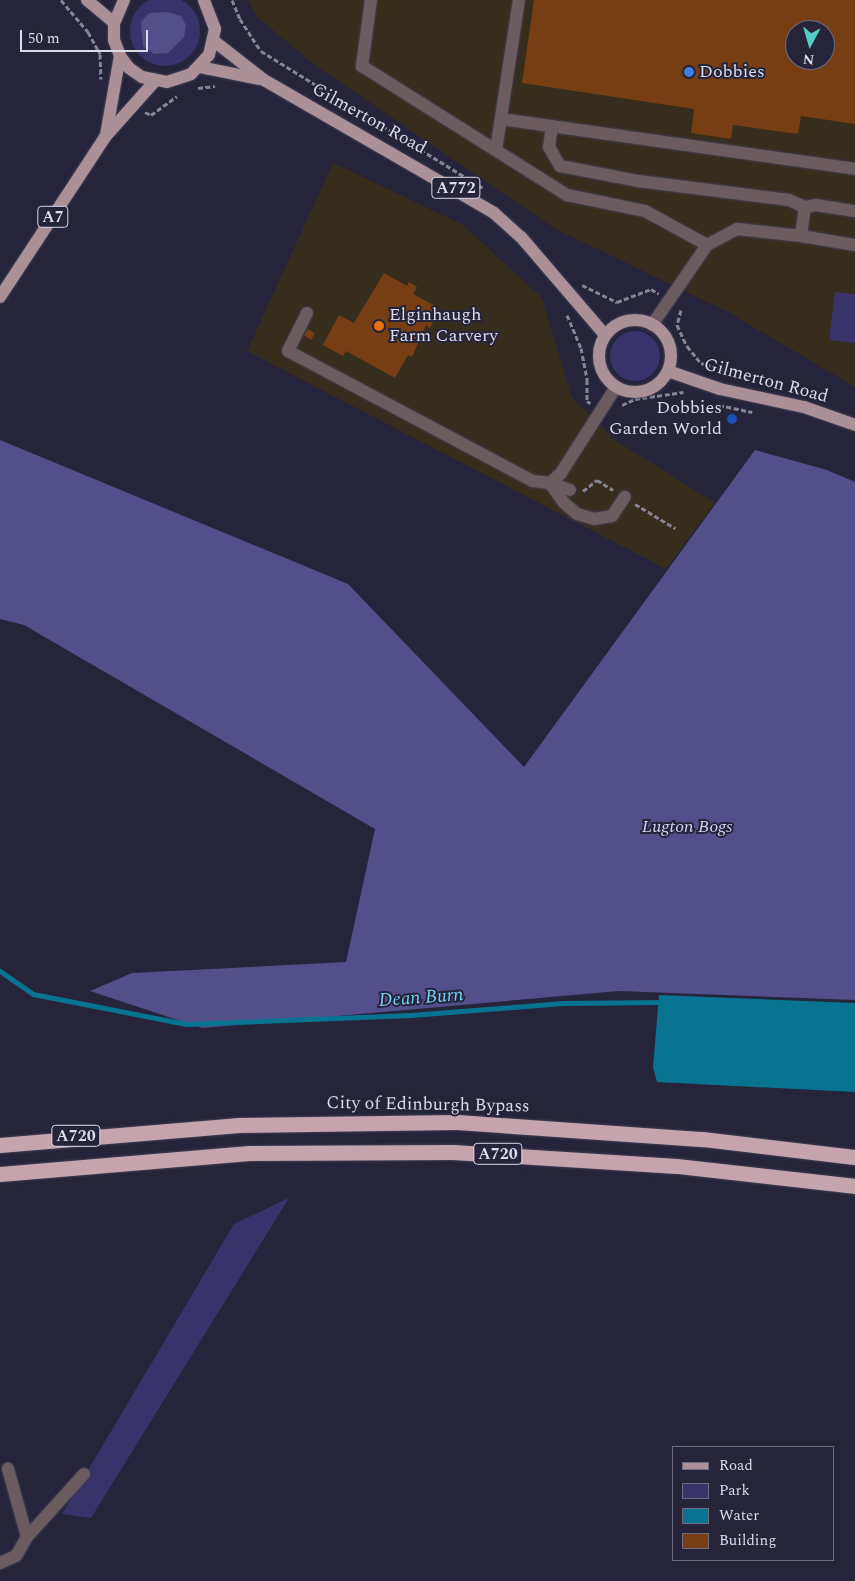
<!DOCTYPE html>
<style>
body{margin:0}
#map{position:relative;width:855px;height:1581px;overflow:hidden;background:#25243a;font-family:Spectral,serif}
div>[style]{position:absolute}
.commercial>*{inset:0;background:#362d1d}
.green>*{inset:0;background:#39336b}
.round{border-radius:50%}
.forest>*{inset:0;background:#534f8b}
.water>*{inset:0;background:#087391}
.stream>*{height:5px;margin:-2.5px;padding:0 2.5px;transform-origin:2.5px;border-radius:2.5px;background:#087391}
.building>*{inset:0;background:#763e12}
.path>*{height:3px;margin-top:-1.5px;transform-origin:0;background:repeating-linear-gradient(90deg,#858597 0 5px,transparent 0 7.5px)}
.roads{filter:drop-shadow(0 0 1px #424156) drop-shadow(0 0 1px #424156)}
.minor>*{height:12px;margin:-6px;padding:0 6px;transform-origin:6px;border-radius:6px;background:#6a5c5f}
.major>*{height:12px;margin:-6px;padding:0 6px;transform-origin:6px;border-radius:6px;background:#ac9097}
.major>.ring{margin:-6px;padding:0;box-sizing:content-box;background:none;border:12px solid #ac9097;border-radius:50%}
.highway>*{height:15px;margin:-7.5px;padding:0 7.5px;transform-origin:7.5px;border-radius:7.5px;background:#c6a4ad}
.dots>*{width:14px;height:14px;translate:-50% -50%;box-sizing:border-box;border:2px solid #25243a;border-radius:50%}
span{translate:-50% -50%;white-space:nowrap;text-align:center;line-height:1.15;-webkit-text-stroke:4px #25243a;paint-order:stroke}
.shield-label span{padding:1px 4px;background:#25243a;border:1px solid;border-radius:4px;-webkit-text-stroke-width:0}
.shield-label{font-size:16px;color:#dbdbea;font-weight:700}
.poi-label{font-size:18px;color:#dbdbea}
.left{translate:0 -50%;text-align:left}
.right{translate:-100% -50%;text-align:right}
.street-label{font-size:18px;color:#dbdbea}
.park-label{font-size:18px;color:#d1d1f6;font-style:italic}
.water-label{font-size:19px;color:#75d1f4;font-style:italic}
.legend{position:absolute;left:672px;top:1446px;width:162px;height:115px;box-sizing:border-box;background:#25243a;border:1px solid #6e6d80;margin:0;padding:6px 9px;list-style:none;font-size:15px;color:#dbdbea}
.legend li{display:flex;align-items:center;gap:10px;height:25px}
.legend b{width:25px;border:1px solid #6e6d80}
.north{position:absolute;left:785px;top:20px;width:50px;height:50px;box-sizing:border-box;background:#25243a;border:1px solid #6e6d80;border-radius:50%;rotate:186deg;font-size:14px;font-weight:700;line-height:20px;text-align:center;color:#dbdbea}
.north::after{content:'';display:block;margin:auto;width:18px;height:22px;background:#54cdc8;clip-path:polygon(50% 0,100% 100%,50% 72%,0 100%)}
.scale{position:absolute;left:20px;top:30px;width:128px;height:22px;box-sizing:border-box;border:2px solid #dbdbea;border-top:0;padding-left:6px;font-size:15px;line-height:18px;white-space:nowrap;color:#dbdbea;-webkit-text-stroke:4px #25243a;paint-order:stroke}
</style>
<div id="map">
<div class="commercial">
<i style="clip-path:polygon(evenodd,248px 0,855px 0,855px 387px,728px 312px,554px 228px,312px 63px,256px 16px,248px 0,795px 30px,825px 30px,825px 60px,795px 60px,795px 30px)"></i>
<i style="clip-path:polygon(333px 163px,463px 225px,542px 298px,572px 398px,615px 440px,715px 503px,666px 569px,247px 351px)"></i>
</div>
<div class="green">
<i class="round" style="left:130px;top:-4px;width:70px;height:70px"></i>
<i style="clip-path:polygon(835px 292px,855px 294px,855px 343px,829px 340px)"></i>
<i class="round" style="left:610px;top:331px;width:50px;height:50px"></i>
<i style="clip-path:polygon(289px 1198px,91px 1518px,62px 1514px,234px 1224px)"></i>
</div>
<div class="forest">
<i style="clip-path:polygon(168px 12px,181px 16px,186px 25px,184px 37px,168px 53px,154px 54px,143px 46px,141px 22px,149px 13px)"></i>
<i style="clip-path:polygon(0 440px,348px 584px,524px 767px,755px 450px,827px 470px,855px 482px,855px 1000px,619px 991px,202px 1028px,90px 991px,132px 973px,346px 962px,375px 829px,24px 625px,0 619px)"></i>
</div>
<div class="water">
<i style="clip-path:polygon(659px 995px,855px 1003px,855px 1092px,657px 1082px,653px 1067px)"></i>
</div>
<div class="stream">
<i style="left:0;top:971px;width:40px;rotate:34.9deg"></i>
<i style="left:33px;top:994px;width:156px;rotate:11.1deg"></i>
<i style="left:186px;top:1024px;width:225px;rotate:-2.3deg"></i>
<i style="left:411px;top:1015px;width:152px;rotate:-4.5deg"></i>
<i style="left:563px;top:1003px;width:102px;rotate:-0.6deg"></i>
</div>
<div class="building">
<i style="clip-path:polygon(evenodd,534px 0,855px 0,855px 124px,801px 116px,798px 134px,733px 125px,731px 139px,691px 133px,694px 109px,522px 83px,534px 0,795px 30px,825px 30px,825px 60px,795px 60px,795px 30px)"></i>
<i style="clip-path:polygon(384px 273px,407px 286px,409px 282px,417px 287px,413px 294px,437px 307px,433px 313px,437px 315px,430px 328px,426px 325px,412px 357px,408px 355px,395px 378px,346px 351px,343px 356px,323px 345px,339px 315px,354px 323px)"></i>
<i style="clip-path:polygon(308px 329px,315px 333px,311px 340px,304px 335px)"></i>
</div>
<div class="path">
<i style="left:61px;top:0;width:42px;rotate:49.8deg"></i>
<i style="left:88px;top:32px;width:25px;rotate:61deg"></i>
<i style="left:100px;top:54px;width:25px;rotate:88deg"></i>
<i style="left:232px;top:0;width:21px;rotate:67deg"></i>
<i style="left:240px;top:19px;width:38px;rotate:57deg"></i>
<i style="left:261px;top:51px;width:261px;rotate:31.7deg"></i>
<i style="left:198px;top:88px;width:17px;rotate:-7deg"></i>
<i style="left:145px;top:112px;width:7px;rotate:27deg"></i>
<i style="left:151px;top:115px;width:32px;rotate:-36deg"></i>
<i style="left:582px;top:285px;width:39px;rotate:26deg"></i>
<i style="left:617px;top:302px;width:36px;rotate:-21deg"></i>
<i style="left:651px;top:289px;width:9px;rotate:32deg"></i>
<i style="left:681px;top:310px;width:16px;rotate:105deg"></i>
<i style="left:677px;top:325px;width:23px;rotate:65deg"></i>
<i style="left:687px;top:346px;width:22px;rotate:51deg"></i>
<i style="left:701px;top:363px;width:63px;rotate:16.7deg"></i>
<i style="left:567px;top:315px;width:36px;rotate:67deg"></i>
<i style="left:581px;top:348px;width:33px;rotate:79deg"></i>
<i style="left:587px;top:380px;width:21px;rotate:90deg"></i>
<i style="left:587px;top:401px;width:4px;rotate:34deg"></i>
<i style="left:622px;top:405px;width:14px;rotate:-25deg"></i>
<i style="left:635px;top:399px;width:49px;rotate:-8.1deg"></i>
<i style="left:719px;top:405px;width:34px;rotate:12deg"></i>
<i style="left:583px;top:491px;width:18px;rotate:-38deg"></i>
<i style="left:597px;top:480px;width:19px;rotate:32deg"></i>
<i style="left:635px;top:504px;width:47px;rotate:31deg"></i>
</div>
<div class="roads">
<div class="minor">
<i style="left:371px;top:0;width:67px;rotate:97.8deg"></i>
<i style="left:362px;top:66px;width:242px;rotate:32.2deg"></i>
<i style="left:567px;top:195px;width:80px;rotate:11.6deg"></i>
<i style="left:645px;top:211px;width:71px;rotate:28.7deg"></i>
<i style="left:501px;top:119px;width:358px;rotate:8deg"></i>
<i style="left:552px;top:126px;width:21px;rotate:98deg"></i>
<i style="left:549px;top:147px;width:22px;rotate:60deg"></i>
<i style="left:560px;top:166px;width:79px;rotate:10.9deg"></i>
<i style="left:638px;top:181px;width:152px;rotate:7.2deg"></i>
<i style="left:789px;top:200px;width:17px;rotate:24deg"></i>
<i style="left:805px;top:207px;width:29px;rotate:98deg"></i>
<i style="left:801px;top:236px;width:64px;rotate:-173.8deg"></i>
<i style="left:737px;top:229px;width:34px;rotate:152deg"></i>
<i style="left:707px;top:245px;width:97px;rotate:124.5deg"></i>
<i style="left:496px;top:150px;width:152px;rotate:-81.3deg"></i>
<i style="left:805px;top:207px;width:11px;rotate:-10deg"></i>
<i style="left:816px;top:205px;width:39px;rotate:9deg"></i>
<i style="left:801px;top:236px;width:55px;rotate:9.5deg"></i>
<i style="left:307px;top:313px;width:42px;rotate:116.6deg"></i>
<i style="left:288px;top:351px;width:277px;rotate:28deg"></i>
<i style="left:533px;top:481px;width:17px;rotate:7deg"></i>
<i style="left:550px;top:483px;width:15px;rotate:-42deg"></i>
<i style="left:561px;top:473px;width:102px;rotate:-57.4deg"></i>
<i style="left:550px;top:483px;width:24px;rotate:55deg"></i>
<i style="left:564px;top:503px;width:17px;rotate:40deg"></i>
<i style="left:577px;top:514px;width:18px;rotate:16deg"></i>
<i style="left:594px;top:519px;width:18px;rotate:-9deg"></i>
<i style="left:612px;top:516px;width:23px;rotate:-56deg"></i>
<i style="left:550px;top:483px;width:21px;rotate:19deg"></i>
<i style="left:27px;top:1537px;width:85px;rotate:-47.9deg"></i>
<i style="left:0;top:1563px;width:17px;rotate:-24deg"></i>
<i style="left:16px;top:1556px;width:22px;rotate:-60deg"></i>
<i style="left:27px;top:1537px;width:71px;rotate:-105.6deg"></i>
</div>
<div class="major">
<i style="left:87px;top:0;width:35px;rotate:40deg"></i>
<i style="left:124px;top:0;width:25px;rotate:113deg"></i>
<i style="left:114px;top:23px;width:17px;rotate:90deg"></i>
<i style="left:114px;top:40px;width:17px;rotate:69deg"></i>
<i style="left:120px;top:56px;width:15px;rotate:53deg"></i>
<i style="left:129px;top:68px;width:16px;rotate:35deg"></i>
<i style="left:142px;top:77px;width:25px;rotate:11deg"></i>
<i style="left:167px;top:82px;width:25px;rotate:-18deg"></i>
<i style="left:191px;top:74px;width:26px;rotate:-47deg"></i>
<i style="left:209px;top:55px;width:27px;rotate:-77deg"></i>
<i style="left:215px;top:29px;width:31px;rotate:-111deg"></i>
<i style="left:214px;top:41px;width:63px;rotate:38deg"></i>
<i style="left:264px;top:80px;width:266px;rotate:30deg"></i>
<i style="left:494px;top:213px;width:36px;rotate:42deg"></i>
<i style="left:521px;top:237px;width:129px;rotate:49.4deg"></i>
<i style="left:200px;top:67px;width:60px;rotate:11.5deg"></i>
<i style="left:106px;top:135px;width:80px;rotate:-80deg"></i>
<i style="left:0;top:297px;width:191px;rotate:-56.7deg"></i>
<i style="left:105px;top:137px;width:75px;rotate:-48.2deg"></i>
<i class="ring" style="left:599px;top:320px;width:60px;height:60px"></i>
<i style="left:668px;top:371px;width:55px;rotate:19.1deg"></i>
<i style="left:720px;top:389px;width:86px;rotate:12.1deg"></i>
<i style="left:804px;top:407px;width:54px;rotate:19.4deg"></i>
</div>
<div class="highway">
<i style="left:0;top:1145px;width:240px;rotate:-4.8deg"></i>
<i style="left:239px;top:1125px;width:218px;rotate:-0.8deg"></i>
<i style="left:457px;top:1122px;width:247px;rotate:4deg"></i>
<i style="left:703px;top:1139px;width:153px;rotate:6.8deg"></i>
<i style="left:0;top:1174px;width:250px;rotate:-4.8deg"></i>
<i style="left:249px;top:1153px;width:204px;rotate:-0.3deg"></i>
<i style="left:453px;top:1152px;width:224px;rotate:3.6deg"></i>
<i style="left:677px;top:1166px;width:179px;rotate:6.4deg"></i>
</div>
</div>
<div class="dots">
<i style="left:689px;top:72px;background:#3f7fe0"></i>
<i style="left:379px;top:326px;background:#e8710a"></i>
<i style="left:732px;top:419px;background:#1a4fb4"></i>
</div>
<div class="shield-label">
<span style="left:456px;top:188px">A772</span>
<span style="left:53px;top:217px">A7</span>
<span style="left:76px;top:1136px">A720</span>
<span style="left:498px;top:1154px">A720</span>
</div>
<div class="poi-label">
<span class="left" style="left:699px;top:72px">Dobbies</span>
<span class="left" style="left:389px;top:326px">Elginhaugh<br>Farm Carvery</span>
<span class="right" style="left:722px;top:419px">Dobbies<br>Garden World</span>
</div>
<div class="street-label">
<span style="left:369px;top:119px;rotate:29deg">Gilmerton Road</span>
<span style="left:766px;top:381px;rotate:15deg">Gilmerton Road</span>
<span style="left:428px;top:1105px;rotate:1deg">City of Edinburgh Bypass</span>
</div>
<div class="park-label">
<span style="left:687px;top:827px">Lugton Bogs</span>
</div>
<div class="water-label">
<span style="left:421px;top:998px;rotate:-4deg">Dean Burn</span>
</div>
<ul class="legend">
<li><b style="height:6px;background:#ac9097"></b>Road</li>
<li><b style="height:14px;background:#39336b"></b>Park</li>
<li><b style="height:14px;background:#087391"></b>Water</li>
<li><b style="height:14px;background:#763e12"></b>Building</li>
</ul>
<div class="north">N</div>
<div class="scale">50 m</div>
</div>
